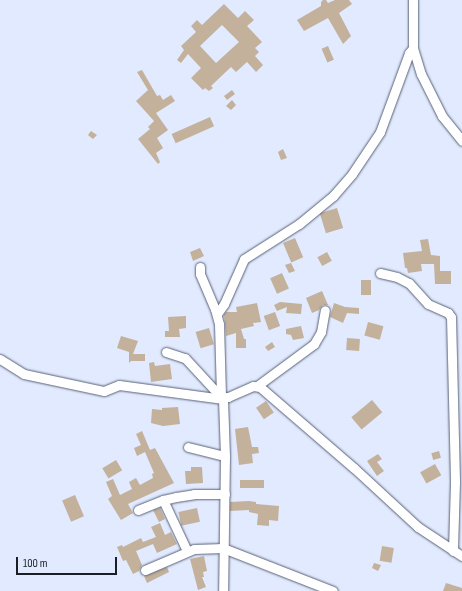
<!DOCTYPE html>
<style>
body{margin:0}
#map{position:relative;width:462px;height:591px;overflow:hidden;background:#e1eafe;font-family:"Sofia Sans Condensed",sans-serif}
div>[style]{position:absolute}
.building>*{inset:0;background:#c3b19b;transform-origin:0 0}
.roads{filter:drop-shadow(0 0 1px #586076) drop-shadow(0 0 1px #586076)}
.minor>*{height:9px;margin:-4.5px;padding:0 4.5px;transform-origin:4.5px;border-radius:4.5px;background:#fff}
span{translate:-50% -50%;white-space:nowrap;text-align:center;line-height:1.15;-webkit-text-stroke:3.5px #e1eafe;paint-order:stroke}
.scale{position:absolute;left:16px;top:557px;width:101px;height:18px;box-sizing:border-box;border:2px solid #1b1e27;border-top:0;padding-left:5px;font-size:12px;line-height:14px;white-space:nowrap;color:#1b1e27;-webkit-text-stroke:3px #e1eafe;paint-order:stroke}
</style>
<div id="map">
<div class="building">
<i style="clip-path:polygon(323px 0,326px 0,328px 3px,335px 0,349px 0,352px 4px,339px 13px,351px 36px,343px 44px,328px 18px,304px 31px,297px 20px,321px 6px,321px 2px)"></i>
<i style="clip-path:polygon(evenodd,224px 4px,238px 18px,245px 11px,254px 20px,247px 26px,262px 42px,255px 48px,259px 52px,255px 56px,263px 65px,256px 72px,247px 62px,236px 72px,231px 67px,211px 86px,213px 88px,209px 91px,205px 88px,203px 90px,191px 78px,201px 68px,188px 54px,181px 63px,177px 60px,184px 50px,181px 46px,196px 32px,191px 26px,197px 20px,202px 25px,224px 4px,222px 25px,239px 42px,216px 63px,200px 46px,222px 25px)"></i>
<i style="left:328px;top:46px;width:15px;height:7px;rotate:67deg"></i>
<i style="clip-path:polygon(142px 70px,157px 96px,160px 95px,163px 100px,171px 95px,175px 101px,156px 113px,168px 130px,157px 138px,163px 148px,156px 153px,160px 162px,158px 164px,138px 139px,150px 129px,148px 127px,154px 121px,136px 101px,148px 90px,137px 72px)"></i>
<i style="left:232px;top:90px;width:5px;height:10px;rotate:53deg"></i>
<i style="clip-path:polygon(232px 100px,236px 105px,231px 110px,226px 106px)"></i>
<i style="left:210px;top:117px;width:10px;height:42px;rotate:66deg"></i>
<i style="clip-path:polygon(91px 131px,97px 135px,93px 139px,88px 135px)"></i>
<i style="clip-path:polygon(283px 149px,287px 158px,281px 160px,278px 152px)"></i>
<i style="left:337px;top:208px;width:21px;height:18px;rotate:73deg"></i>
<i style="left:295px;top:238px;width:21px;height:13px;rotate:67deg"></i>
<i style="clip-path:polygon(428px 239px,431px 255px,440px 256px,440px 271px,451px 271px,451px 284px,435px 284px,434px 264px,421px 264px,422px 271px,408px 273px,407px 268px,405px 268px,403px 253px,422px 251px,420px 240px)"></i>
<i style="clip-path:polygon(200px 248px,204px 256px,193px 261px,190px 252px)"></i>
<i style="left:327px;top:252px;width:10px;height:11px;rotate:61deg"></i>
<i style="clip-path:polygon(291px 263px,295px 271px,289px 273px,285px 265px)"></i>
<i style="left:282px;top:273px;width:17px;height:13px;rotate:66deg"></i>
<i style="left:361px;top:280px;width:10px;height:15px"></i>
<i style="clip-path:polygon(322px 291px,328px 305px,323px 305px,319px 310px,312px 313px,306px 298px)"></i>
<i style="clip-path:polygon(280px 302px,302px 304px,301px 314px,286px 313px,287px 307px,277px 311px,274px 305px)"></i>
<i style="clip-path:polygon(257px 303px,261px 322px,253px 323px,254px 326px,241px 329px,244px 339px,246px 339px,246px 348px,236px 348px,236px 333px,226px 336px,224px 314px,226px 312px,237px 312px,236px 307px)"></i>
<i style="clip-path:polygon(334px 303px,345px 307px,359px 308px,359px 314px,347px 313px,343px 323px,330px 317px)"></i>
<i style="left:275px;top:312px;width:15px;height:12px;rotate:70deg"></i>
<i style="clip-path:polygon(186px 316px,186px 328px,179px 329px,180px 337px,165px 337px,165px 331px,169px 331px,168px 317px)"></i>
<i style="left:368px;top:322px;width:16px;height:14px;rotate:15deg"></i>
<i style="clip-path:polygon(301px 326px,304px 338px,293px 340px,291px 335px,286px 334px,286px 329px)"></i>
<i style="left:209px;top:328px;width:17px;height:14px;rotate:73deg"></i>
<i style="clip-path:polygon(121px 336px,138px 341px,133px 354px,145px 354px,145px 361px,131px 361px,129px 363px,129px 352px,117px 348px)"></i>
<i style="left:347px;top:338px;width:13px;height:12px;rotate:4deg"></i>
<i style="clip-path:polygon(272px 342px,275px 347px,268px 351px,265px 347px)"></i>
<i style="clip-path:polygon(154px 362px,155px 366px,170px 364px,172px 379px,151px 382px,149px 363px)"></i>
<i style="left:372px;top:400px;width:16px;height:27px;rotate:50deg"></i>
<i style="left:266px;top:401px;width:14px;height:12px;rotate:56deg"></i>
<i style="clip-path:polygon(178px 407px,180px 424px,163px 426px,151px 423px,152px 409px,162px 410px,162px 408px)"></i>
<i style="clip-path:polygon(248px 427px,252px 447px,258px 447px,259px 453px,252px 454px,253px 463px,239px 465px,235px 429px)"></i>
<i style="clip-path:polygon(142px 431px,150px 450px,155px 448px,174px 483px,128px 504px,133px 513px,121px 520px,108px 499px,112px 496px,106px 482px,113px 479px,120px 495px,132px 489px,129px 482px,136px 478px,140px 485px,153px 478px,152px 474px,154px 473px,145px 452px,137px 456px,134px 448px,141px 445px,136px 434px)"></i>
<i style="left:439px;top:451px;width:7px;height:8px;rotate:74deg"></i>
<i style="clip-path:polygon(378px 454px,382px 459px,377px 462px,384px 471px,377px 476px,367px 461px)"></i>
<i style="left:116px;top:460px;width:12px;height:16px;rotate:59deg"></i>
<i style="left:435px;top:464px;width:13px;height:17px;rotate:61deg"></i>
<i style="clip-path:polygon(191px 467px,202px 467px,203px 483px,186px 484px,185px 471px,191px 471px)"></i>
<i style="left:240px;top:480px;width:24px;height:8px"></i>
<i style="left:75px;top:495px;width:23px;height:14px;rotate:67deg"></i>
<i style="clip-path:polygon(249px 501px,256px 502px,256px 504px,279px 506px,278px 521px,269px 520px,269px 526px,257px 525px,258px 514px,249px 512px,249px 510px,230px 511px,230px 502px)"></i>
<i style="clip-path:polygon(160px 508px,165px 519px,159px 522px,153px 510px)"></i>
<i style="left:197px;top:508px;width:14px;height:19px;rotate:78deg"></i>
<i style="clip-path:polygon(160px 523px,165px 535px,171px 532px,177px 544px,157px 553px,153px 544px,136px 551px,142px 565px,139px 571px,133px 574px,126px 560px,123px 561px,117px 547px,122px 545px,123px 547px,141px 538px,143px 542px,156px 537px,151px 527px)"></i>
<i style="left:382px;top:546px;width:12px;height:15px;rotate:9deg"></i>
<i style="clip-path:polygon(204px 556px,207px 571px,203px 572px,204px 577px,202px 577px,206px 587px,198px 590px,190px 559px)"></i>
<i style="clip-path:polygon(374px 563px,381px 565px,378px 571px,372px 568px)"></i>
<i style="clip-path:polygon(167px 567px,169px 572px,147px 583px,144px 576px)"></i>
<i style="clip-path:polygon(446px 583px,462px 588px,462px 591px,443px 591px)"></i>
</div>
<div class="roads">
<div class="minor">
<i style="left:413px;top:0;width:48px;rotate:90deg"></i>
<i style="left:413px;top:48px;width:27px;rotate:73deg"></i>
<i style="left:421px;top:74px;width:47px;rotate:63.4deg"></i>
<i style="left:442px;top:116px;width:32px;rotate:51deg"></i>
<i style="left:200px;top:267px;width:7px;rotate:90deg"></i>
<i style="left:200px;top:274px;width:38px;rotate:67deg"></i>
<i style="left:215px;top:309px;width:16px;rotate:75deg"></i>
<i style="left:219px;top:324px;width:73px;rotate:88.4deg"></i>
<i style="left:221px;top:397px;width:3px;rotate:45deg"></i>
<i style="left:223px;top:399px;width:57px;rotate:88deg"></i>
<i style="left:225px;top:456px;width:135px;rotate:90.8deg"></i>
<i style="left:380px;top:273px;width:17px;rotate:13deg"></i>
<i style="left:397px;top:277px;width:13px;rotate:27deg"></i>
<i style="left:409px;top:283px;width:28px;rotate:48deg"></i>
<i style="left:428px;top:304px;width:22px;rotate:24deg"></i>
<i style="left:448px;top:313px;width:5px;rotate:53deg"></i>
<i style="left:451px;top:317px;width:165px;rotate:88.6deg"></i>
<i style="left:455px;top:482px;width:69px;rotate:91.7deg"></i>
<i style="left:217px;top:314px;width:12px;rotate:-55deg"></i>
<i style="left:224px;top:304px;width:49px;rotate:-66deg"></i>
<i style="left:244px;top:259px;width:65px;rotate:-32.5deg"></i>
<i style="left:299px;top:224px;width:44px;rotate:-39.5deg"></i>
<i style="left:333px;top:196px;width:29px;rotate:-49deg"></i>
<i style="left:352px;top:174px;width:50px;rotate:-56.3deg"></i>
<i style="left:380px;top:132px;width:84px;rotate:-69.8deg"></i>
<i style="left:409px;top:53px;width:6px;rotate:-51deg"></i>
<i style="left:166px;top:352px;width:20px;rotate:18deg"></i>
<i style="left:185px;top:358px;width:53px;rotate:47.3deg"></i>
<i style="left:221px;top:397px;width:7px"></i>
<i style="left:228px;top:397px;width:27px;rotate:-24deg"></i>
<i style="left:253px;top:386px;width:7px;rotate:8deg"></i>
<i style="left:260px;top:387px;width:124px;rotate:40.8deg"></i>
<i style="left:354px;top:468px;width:87px;rotate:42.7deg"></i>
<i style="left:418px;top:527px;width:53px;rotate:33.4deg"></i>
<i style="left:0;top:359px;width:28px;rotate:32deg"></i>
<i style="left:24px;top:374px;width:82px;rotate:12deg"></i>
<i style="left:104px;top:391px;width:16px;rotate:-22deg"></i>
<i style="left:119px;top:385px;width:105px;rotate:7.7deg"></i>
<i style="left:257px;top:386px;width:71px;rotate:-36.4deg"></i>
<i style="left:314px;top:344px;width:14px;rotate:-60deg"></i>
<i style="left:321px;top:332px;width:22px;rotate:-80deg"></i>
<i style="left:188px;top:447px;width:38px;rotate:14deg"></i>
<i style="left:163px;top:500px;width:56px;rotate:64.8deg"></i>
<i style="left:138px;top:510px;width:27px;rotate:-22deg"></i>
<i style="left:163px;top:500px;width:13px;rotate:-13deg"></i>
<i style="left:176px;top:497px;width:18px;rotate:-9deg"></i>
<i style="left:194px;top:494px;width:31px"></i>
<i style="left:145px;top:570px;width:53px;rotate:-23.2deg"></i>
<i style="left:194px;top:549px;width:29px;rotate:-2deg"></i>
<i style="left:223px;top:548px;width:118px;rotate:21.4deg"></i>
</div>
</div>
<div class="scale">100 m</div>
</div>
